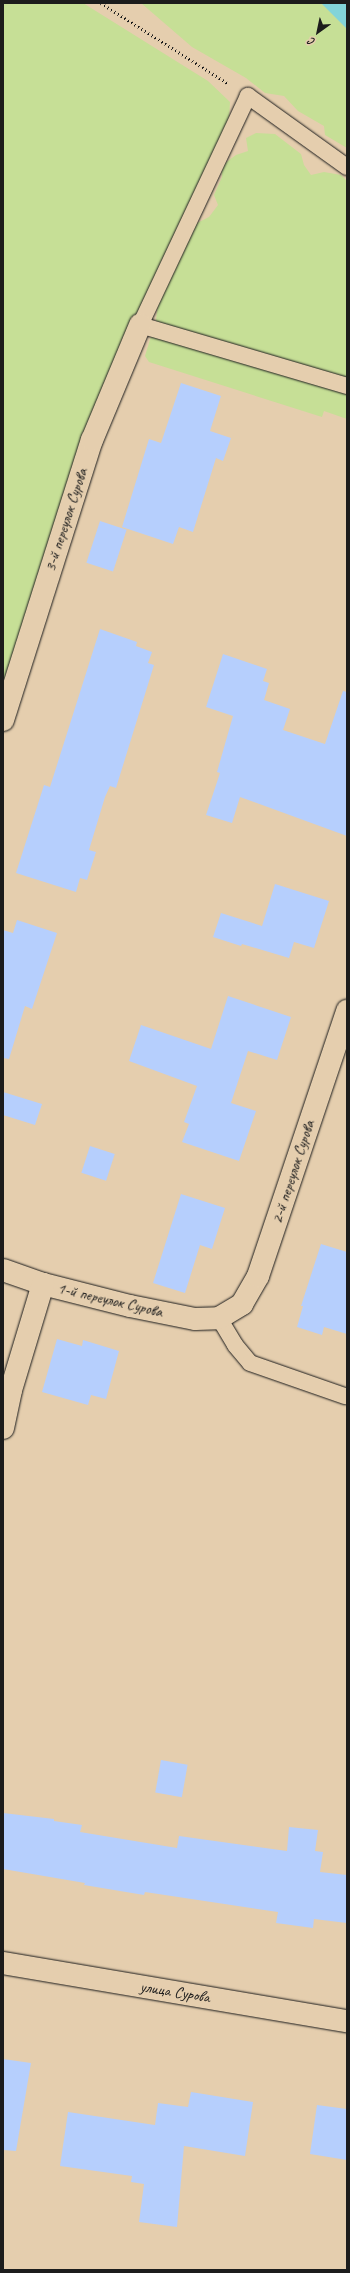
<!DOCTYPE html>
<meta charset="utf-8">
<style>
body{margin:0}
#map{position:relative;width:350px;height:2273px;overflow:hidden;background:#e5ceae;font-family:Caveat,sans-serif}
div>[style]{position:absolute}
.green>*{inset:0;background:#c6df96}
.water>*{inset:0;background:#82d4d9}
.building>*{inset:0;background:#b6cffd;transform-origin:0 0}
.path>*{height:2.5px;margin-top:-1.25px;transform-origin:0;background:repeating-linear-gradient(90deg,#1c1c1c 0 1px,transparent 0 4px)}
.roads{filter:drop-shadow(0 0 1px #1c1c1c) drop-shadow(0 0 1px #1c1c1c)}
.lane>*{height:16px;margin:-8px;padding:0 8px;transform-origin:8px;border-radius:8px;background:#e5ceae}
.street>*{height:22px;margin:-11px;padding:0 11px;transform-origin:11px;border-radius:11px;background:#e5ceae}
span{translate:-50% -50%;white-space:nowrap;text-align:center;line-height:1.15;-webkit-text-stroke:3.5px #e5ceae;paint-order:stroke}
.street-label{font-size:16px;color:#1c1c1c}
.frame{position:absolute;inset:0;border:4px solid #1c1c1c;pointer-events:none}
.north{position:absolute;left:298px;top:12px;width:40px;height:40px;-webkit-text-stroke:3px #e5ceae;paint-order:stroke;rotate:213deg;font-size:11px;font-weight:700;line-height:16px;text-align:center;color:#1c1c1c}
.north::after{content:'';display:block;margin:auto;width:14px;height:18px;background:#1c1c1c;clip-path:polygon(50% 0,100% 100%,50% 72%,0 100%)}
</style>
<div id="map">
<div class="green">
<i style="clip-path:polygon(3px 3px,83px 3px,208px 81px,230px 102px,229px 120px,111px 369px,3px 707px)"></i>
<i style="clip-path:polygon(141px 3px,347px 3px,347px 148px,325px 135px,324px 126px,298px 111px,284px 96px,265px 93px,246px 78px,192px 47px)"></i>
<i style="clip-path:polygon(256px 133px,275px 134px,301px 154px,304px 165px,311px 175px,324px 172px,341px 175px,347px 181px,347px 419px,324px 411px,322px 417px,149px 362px,145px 356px,156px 320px,158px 303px,195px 224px,209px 217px,218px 205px,214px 195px,222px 177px,221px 166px,236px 155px,248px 151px,246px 138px)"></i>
</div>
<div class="water">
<i style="clip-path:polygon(321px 3px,347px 3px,347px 29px)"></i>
</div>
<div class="building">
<i style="clip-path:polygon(181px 383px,221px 396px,210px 431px,231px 438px,223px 461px,216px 458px,193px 532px,179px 527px,173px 544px,122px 527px,149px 439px,161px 443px)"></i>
<i style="left:100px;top:521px;width:28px;height:44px;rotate:18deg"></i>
<i style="clip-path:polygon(100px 629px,137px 642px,136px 646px,152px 652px,148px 663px,154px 665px,116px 788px,110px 786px,105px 797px,89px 850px,96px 852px,87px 880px,80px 878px,76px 892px,16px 873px,44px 785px,50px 787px)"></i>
<i style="clip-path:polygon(223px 654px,267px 669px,263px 681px,269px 683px,264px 700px,290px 709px,283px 730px,325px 744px,343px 691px,347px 692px,347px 836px,240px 797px,232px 823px,206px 815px,220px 773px,217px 772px,233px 716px,206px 707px)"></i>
<i style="clip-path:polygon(275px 884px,329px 901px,314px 948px,294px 942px,289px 958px,242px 944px,241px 946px,213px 937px,221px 913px,262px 926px)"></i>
<i style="clip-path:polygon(17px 920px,57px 933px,32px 1009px,25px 1006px,9px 1059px,3px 1058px,3px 930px,13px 933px)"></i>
<i style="clip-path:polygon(228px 996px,291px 1017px,277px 1060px,248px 1051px,231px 1103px,256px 1111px,239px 1161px,182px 1142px,189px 1124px,184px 1122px,197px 1086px,129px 1061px,141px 1025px,211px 1049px)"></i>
<i style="clip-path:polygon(3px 1092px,42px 1104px,35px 1125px,3px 1115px)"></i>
<i style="left:90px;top:1146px;width:26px;height:28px;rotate:18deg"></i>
<i style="clip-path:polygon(181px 1194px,225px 1208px,212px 1249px,200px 1245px,185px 1293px,153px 1283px)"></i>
<i style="clip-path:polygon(321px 1244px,347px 1252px,347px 1334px,324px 1327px,322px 1335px,297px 1327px,303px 1306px,301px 1306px)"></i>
<i style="clip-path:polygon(57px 1339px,82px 1346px,83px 1340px,119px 1351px,106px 1399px,91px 1395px,88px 1405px,42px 1392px)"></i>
<i style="left:161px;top:1760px;width:27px;height:33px;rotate:10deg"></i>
<i style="clip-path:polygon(3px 1813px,54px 1819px,54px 1821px,82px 1825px,80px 1832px,177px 1848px,179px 1836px,287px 1851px,289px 1827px,318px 1830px,315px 1851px,323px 1852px,320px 1872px,347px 1875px,347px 1923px,314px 1919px,313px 1928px,276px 1923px,278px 1912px,145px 1892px,144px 1895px,84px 1885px,85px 1883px,3px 1869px)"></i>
<i style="clip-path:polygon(3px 2059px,31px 2063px,16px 2151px,3px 2150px)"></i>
<i style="clip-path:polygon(191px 2092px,253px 2102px,245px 2156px,184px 2146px,177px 2227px,139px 2222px,144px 2184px,131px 2182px,132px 2176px,60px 2166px,68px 2112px,155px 2125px,158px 2103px,188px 2107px)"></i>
<i style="clip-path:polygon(317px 2105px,347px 2109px,347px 2160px,310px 2154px)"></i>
</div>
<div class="path">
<i style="left:101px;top:3px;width:151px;rotate:32.3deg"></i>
</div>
<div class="roads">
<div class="lane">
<i style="left:347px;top:167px;width:122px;rotate:-144.4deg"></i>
<i style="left:248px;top:96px;width:253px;rotate:115.2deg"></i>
<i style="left:140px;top:325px;width:216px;rotate:16.4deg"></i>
<i style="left:219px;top:1318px;width:31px;rotate:59deg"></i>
<i style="left:235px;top:1345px;width:23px;rotate:50deg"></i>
<i style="left:250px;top:1363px;width:101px;rotate:19.2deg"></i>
</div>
<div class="street">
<i style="left:3px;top:720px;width:294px;rotate:-72.4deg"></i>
<i style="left:92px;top:440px;width:125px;rotate:-67.3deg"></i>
<i style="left:3px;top:1270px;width:42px;rotate:19.3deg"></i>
<i style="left:43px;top:1284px;width:90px;rotate:14.2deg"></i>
<i style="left:130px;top:1306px;width:66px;rotate:11.3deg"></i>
<i style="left:195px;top:1319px;width:24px;rotate:-2deg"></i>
<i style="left:219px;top:1318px;width:27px;rotate:-31deg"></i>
<i style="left:242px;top:1304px;width:32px;rotate:-60deg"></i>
<i style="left:258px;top:1276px;width:280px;rotate:-71.4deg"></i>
<i style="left:3px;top:1428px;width:39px;rotate:-78deg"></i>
<i style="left:11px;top:1390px;width:111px;rotate:-73.2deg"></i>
<i style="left:3px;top:1963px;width:349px;rotate:9.6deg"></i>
</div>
</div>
<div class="street-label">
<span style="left:66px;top:520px;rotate:-72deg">3-й переулок Сурова</span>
<span style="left:293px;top:1172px;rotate:-72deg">2-й переулок Сурова</span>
<span style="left:110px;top:1300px;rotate:13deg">1-й переулок Сурова</span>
<span style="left:175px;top:1992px;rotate:9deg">улица Сурова</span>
</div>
<div class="frame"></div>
<div class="north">С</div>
</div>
